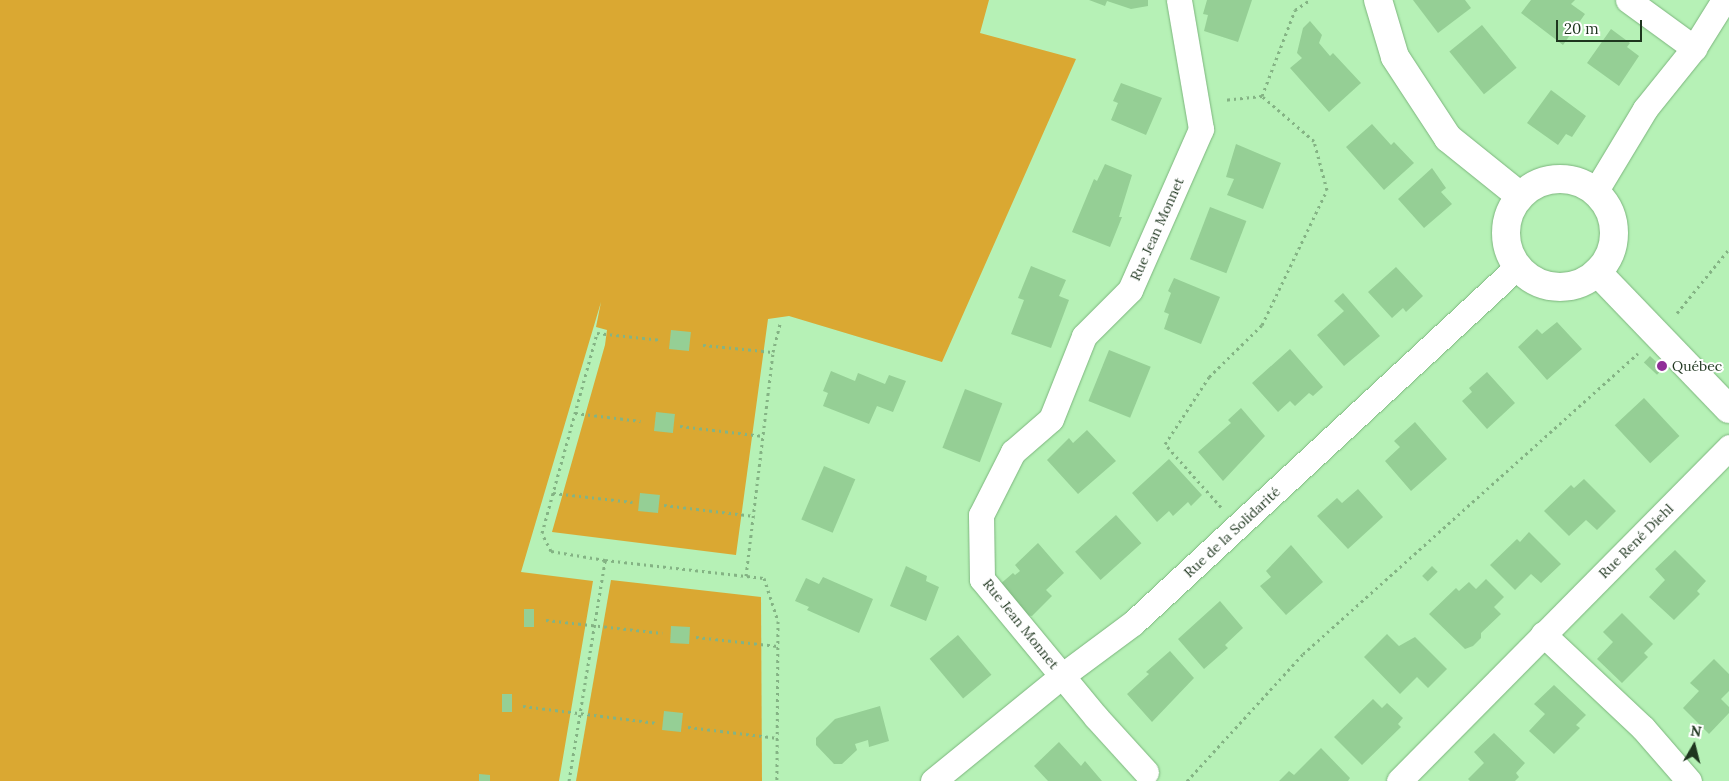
<!DOCTYPE html>
<meta charset="utf-8">
<style>
body{margin:0}
#map{position:relative;width:1729px;height:781px;overflow:hidden;background:#b6f1b6;font-family:Lora,serif}
div>[style]{position:absolute}
.green>*{inset:0;background:#daa832}
.building>*{inset:0;background:#95cf95;transform-origin:0 0}
.path>*{height:3px;margin-top:-1.5px;transform-origin:0;background:repeating-linear-gradient(90deg,#84b384 0 2.5px,transparent 0 6.5px)}
.roads{filter:drop-shadow(0 0 1px #7cb57d) drop-shadow(0 0 1px #7cb57d)}
.minor>*{height:25px;margin:-12.5px;padding:0 12.5px;transform-origin:12.5px;border-radius:12.5px;background:#fff}
.tertiary>*{height:28px;margin:-14px;padding:0 14px;transform-origin:14px;border-radius:14px;background:#fff}
.tertiary>.ring{margin:-14px;padding:0;box-sizing:content-box;background:none;border:28px solid #fff;border-radius:50%}
.dots>*{width:14px;height:14px;translate:-50% -50%;box-sizing:border-box;border:2px solid #fff;border-radius:50%}
span{translate:-50% -50%;white-space:nowrap;text-align:center;line-height:1.15;-webkit-text-stroke:4px #fff;paint-order:stroke}
.street-label{font-size:14px;color:#1e351e}
.poi-label{font-size:14px;color:#1e351e}
.left{translate:0 -50%;text-align:left}
.north{position:absolute;left:1669px;top:721px;width:50px;height:50px;-webkit-text-stroke:4px #fff;paint-order:stroke;rotate:8deg;font-size:14px;font-weight:700;line-height:20px;text-align:center;color:#1e351e}
.north::after{content:'';display:block;margin:auto;width:18px;height:22px;background:#1e351e;clip-path:polygon(50% 0,100% 100%,50% 72%,0 100%)}
.scale{position:absolute;left:1556px;top:20px;width:86px;height:22px;box-sizing:border-box;border:2px solid #1e351e;border-top:0;padding-left:6px;font-size:15px;line-height:18px;white-space:nowrap;color:#1e351e;-webkit-text-stroke:4px #fff;paint-order:stroke}
</style>
<div id="map">
<div class="green">
<i style="clip-path:polygon(0 0,989px 0,980px 33px,1076px 59px,942px 362px,789px 316px,768px 319px,736px 555px,552px 532px,605px 345px,607px 330px,596px 327px,601px 302px,521px 572px,593px 581px,559px 781px,0 781px)"></i>
<i style="clip-path:polygon(611px 580px,761px 597px,762px 781px,576px 781px)"></i>
</div>
<div class="building">
<i style="clip-path:polygon(1089px 0,1148px 0,1148px 6px,1131px 9px,1107px 1px,1105px 6px)"></i>
<i style="clip-path:polygon(1207px 0,1252px 0,1238px 42px,1204px 31px,1208px 15px,1203px 14px)"></i>
<i style="clip-path:polygon(1413px 0,1465px 0,1471px 8px,1438px 33px)"></i>
<i style="clip-path:polygon(1531px 0,1575px 0,1571px 4px,1585px 14px,1563px 45px,1521px 13px)"></i>
<i style="clip-path:polygon(1310px 21px,1322px 35px,1319px 43px,1330px 56px,1333px 53px,1361px 83px,1329px 112px,1290px 68px,1302px 58px,1297px 53px,1303px 28px)"></i>
<i style="left:1482px;top:25px;width:55px;height:42px;rotate:51deg"></i>
<i style="clip-path:polygon(1611px 29px,1630px 43px,1627px 47px,1639px 56px,1619px 86px,1587px 63px)"></i>
<i style="clip-path:polygon(1121px 83px,1162px 98px,1146px 135px,1111px 120px,1118px 103px,1113px 101px)"></i>
<i style="clip-path:polygon(1551px 90px,1586px 116px,1572px 137px,1566px 134px,1558px 145px,1527px 123px)"></i>
<i style="clip-path:polygon(1372px 124px,1391px 145px,1394px 142px,1414px 163px,1384px 190px,1346px 147px)"></i>
<i style="clip-path:polygon(1236px 144px,1281px 163px,1263px 209px,1227px 195px,1234px 179px,1226px 177px)"></i>
<i style="clip-path:polygon(1105px 164px,1132px 175px,1119px 217px,1122px 217px,1110px 247px,1072px 232px,1094px 179px,1097px 181px)"></i>
<i style="clip-path:polygon(1432px 168px,1446px 188px,1441px 192px,1452px 204px,1424px 228px,1398px 199px)"></i>
<i style="left:1210px;top:207px;width:39px;height:56px;rotate:21deg"></i>
<i style="clip-path:polygon(1031px 266px,1066px 280px,1059px 296px,1069px 300px,1051px 348px,1011px 334px,1024px 300px,1018px 298px)"></i>
<i style="clip-path:polygon(1396px 267px,1423px 296px,1406px 312px,1403px 308px,1392px 318px,1368px 292px)"></i>
<i style="clip-path:polygon(1174px 278px,1220px 297px,1201px 344px,1164px 329px,1169px 314px,1164px 312px,1171px 293px,1168px 291px)"></i>
<i style="clip-path:polygon(1343px 293px,1380px 336px,1344px 366px,1317px 335px,1344px 311px,1334px 301px)"></i>
<i style="clip-path:polygon(1557px 322px,1582px 349px,1547px 380px,1518px 347px,1537px 329px,1542px 334px)"></i>
<i style="left:671px;top:330px;width:20px;height:19px;rotate:6deg"></i>
<i style="clip-path:polygon(1290px 349px,1323px 387px,1313px 396px,1309px 393px,1295px 406px,1290px 401px,1278px 412px,1252px 383px)"></i>
<i style="left:1109px;top:350px;width:45px;height:55px;rotate:22deg"></i>
<i style="left:1650px;top:356px;width:18px;height:9px;rotate:43deg"></i>
<i style="clip-path:polygon(831px 371px,855px 381px,858px 373px,885px 384px,889px 375px,906px 381px,893px 412px,877px 406px,869px 424px,823px 406px,828px 393px,823px 391px)"></i>
<i style="clip-path:polygon(1487px 372px,1515px 403px,1487px 429px,1462px 401px,1472px 392px,1469px 388px)"></i>
<i style="left:965px;top:389px;width:40px;height:63px;rotate:21deg"></i>
<i style="left:1644px;top:398px;width:52px;height:40px;rotate:47deg"></i>
<i style="clip-path:polygon(1241px 408px,1265px 436px,1223px 481px,1198px 452px,1231px 423px,1228px 420px)"></i>
<i style="left:656px;top:412px;width:19px;height:19px;rotate:6deg"></i>
<i style="clip-path:polygon(1415px 422px,1447px 459px,1411px 491px,1385px 461px,1400px 447px,1394px 441px)"></i>
<i style="clip-path:polygon(1087px 430px,1116px 461px,1078px 494px,1047px 460px,1069px 438px,1073px 443px)"></i>
<i style="clip-path:polygon(1169px 459px,1202px 495px,1191px 506px,1188px 502px,1173px 516px,1169px 511px,1157px 522px,1132px 493px)"></i>
<i style="left:824px;top:466px;width:34px;height:58px;rotate:23deg"></i>
<i style="clip-path:polygon(1584px 479px,1616px 511px,1597px 530px,1586px 520px,1569px 536px,1544px 511px,1571px 485px,1574px 488px)"></i>
<i style="clip-path:polygon(1358px 489px,1383px 517px,1348px 549px,1317px 516px,1337px 498px,1342px 503px)"></i>
<i style="left:640px;top:493px;width:20px;height:18px;rotate:6deg"></i>
<i style="left:1116px;top:515px;width:38px;height:55px;rotate:48deg"></i>
<i style="clip-path:polygon(1529px 532px,1561px 564px,1541px 583px,1531px 574px,1515px 590px,1490px 565px,1517px 539px,1520px 542px)"></i>
<i style="clip-path:polygon(1038px 543px,1064px 573px,1046px 590px,1052px 596px,1032px 616px,1024px 615px,998px 586px,1013px 573px,1015px 575px,1020px 571px,1015px 565px)"></i>
<i style="clip-path:polygon(1291px 545px,1323px 582px,1286px 615px,1260px 586px,1271px 577px,1266px 571px)"></i>
<i style="clip-path:polygon(1675px 550px,1706px 581px,1697px 591px,1700px 594px,1674px 620px,1649px 597px,1665px 580px,1655px 569px)"></i>
<i style="clip-path:polygon(906px 566px,927px 576px,926px 581px,939px 587px,926px 621px,890px 606px)"></i>
<i style="left:1432px;top:566px;width:8px;height:14px;rotate:45deg"></i>
<i style="clip-path:polygon(823px 577px,873px 599px,859px 633px,807px 610px,809px 607px,795px 601px,806px 578px,819px 584px)"></i>
<i style="clip-path:polygon(1486px 579px,1504px 597px,1494px 607px,1501px 614px,1481px 633px,1481px 638px,1473px 646px,1465px 649px,1429px 614px,1456px 588px,1459px 591px,1469px 582px,1476px 589px)"></i>
<i style="clip-path:polygon(1220px 601px,1243px 628px,1225px 645px,1228px 648px,1204px 669px,1178px 639px)"></i>
<i style="left:524px;top:609px;width:10px;height:18px"></i>
<i style="clip-path:polygon(1622px 613px,1653px 644px,1644px 653px,1648px 657px,1622px 683px,1597px 659px,1613px 642px,1603px 632px)"></i>
<i style="left:671px;top:626px;width:19px;height:17px;rotate:3deg"></i>
<i style="clip-path:polygon(1387px 634px,1399px 646px,1415px 637px,1447px 669px,1428px 688px,1417px 677px,1400px 694px,1364px 657px)"></i>
<i style="left:958px;top:635px;width:52px;height:37px;rotate:50deg"></i>
<i style="clip-path:polygon(1170px 651px,1194px 678px,1152px 722px,1127px 694px,1149px 674px,1146px 672px)"></i>
<i style="clip-path:polygon(1714px 659px,1729px 674px,1729px 691px,1721px 699px,1729px 707px,1729px 713px,1709px 734px,1683px 708px,1699px 691px,1690px 683px)"></i>
<i style="clip-path:polygon(1554px 685px,1586px 715px,1576px 725px,1580px 728px,1554px 754px,1529px 731px,1545px 714px,1534px 704px)"></i>
<i style="left:502px;top:694px;width:10px;height:18px"></i>
<i style="clip-path:polygon(1373px 699px,1382px 708px,1387px 703px,1403px 718px,1398px 724px,1401px 727px,1362px 765px,1334px 737px)"></i>
<i style="clip-path:polygon(880px 706px,889px 741px,869px 747px,868px 740px,855px 744px,857px 750px,842px 764px,834px 764px,816px 745px,816px 738px,835px 719px)"></i>
<i style="left:664px;top:711px;width:19px;height:19px;rotate:6deg"></i>
<i style="clip-path:polygon(1494px 733px,1525px 763px,1516px 773px,1519px 777px,1515px 781px,1470px 781px,1468px 779px,1484px 763px,1474px 752px)"></i>
<i style="clip-path:polygon(1059px 742px,1081px 766px,1085px 761px,1102px 781px,1048px 781px,1034px 766px)"></i>
<i style="clip-path:polygon(1321px 748px,1350px 778px,1348px 781px,1279px 781px,1289px 771px,1294px 775px)"></i>
<i style="clip-path:polygon(479px 774px,490px 775px,490px 781px,479px 781px)"></i>
</div>
<div class="path">
<i style="left:1262px;top:96px;width:92px;rotate:-69deg"></i>
<i style="left:1295px;top:10px;width:18px;rotate:-34deg"></i>
<i style="left:1677px;top:313px;width:82px;rotate:-50.9deg"></i>
<i style="left:703px;top:345px;width:70px;rotate:5.7deg"></i>
<i style="left:575px;top:413px;width:66px;rotate:6.9deg"></i>
<i style="left:680px;top:426px;width:84px;rotate:6.9deg"></i>
<i style="left:553px;top:493px;width:80px;rotate:6.5deg"></i>
<i style="left:664px;top:505px;width:91px;rotate:7deg"></i>
<i style="left:1221px;top:507px;width:84px;rotate:-131.6deg"></i>
<i style="left:1165px;top:444px;width:80px;rotate:-56.7deg"></i>
<i style="left:1209px;top:377px;width:74px;rotate:-44.5deg"></i>
<i style="left:1262px;top:325px;width:150px;rotate:-64.3deg"></i>
<i style="left:1327px;top:190px;width:51px;rotate:-104.9deg"></i>
<i style="left:1314px;top:141px;width:69px;rotate:-139.1deg"></i>
<i style="left:1262px;top:96px;width:39px;rotate:174deg"></i>
<i style="left:605px;top:560px;width:55px;rotate:-170.5deg"></i>
<i style="left:551px;top:551px;width:20px;rotate:-117deg"></i>
<i style="left:542px;top:533px;width:207px;rotate:-74.6deg"></i>
<i style="left:597px;top:333px;width:65px;rotate:6.1deg"></i>
<i style="left:746px;top:576px;width:226px;rotate:-83.1deg"></i>
<i style="left:773px;top:352px;width:32px;rotate:-76deg"></i>
<i style="left:546px;top:620px;width:117px;rotate:6.4deg"></i>
<i style="left:696px;top:637px;width:82px;rotate:6.3deg"></i>
<i style="left:523px;top:706px;width:135px;rotate:7.2deg"></i>
<i style="left:688px;top:727px;width:90px;rotate:7deg"></i>
<i style="left:569px;top:781px;width:224px;rotate:-80.7deg"></i>
<i style="left:605px;top:560px;width:160px;rotate:6.5deg"></i>
<i style="left:764px;top:578px;width:45px;rotate:72deg"></i>
<i style="left:778px;top:621px;width:160px;rotate:90.4deg"></i>
<i style="left:1187px;top:781px;width:172px;rotate:-47.6deg"></i>
<i style="left:1303px;top:654px;width:450px;rotate:-41.9deg"></i>
</div>
<div class="roads">
<div class="minor">
<i style="left:1628px;top:0;width:82px;rotate:36deg"></i>
<i style="left:1595px;top:192px;width:97px;rotate:-58.9deg"></i>
<i style="left:1645px;top:109px;width:78px;rotate:-51.2deg"></i>
<i style="left:1694px;top:48px;width:57px;rotate:-58deg"></i>
<i style="left:1543px;top:634px;width:137px;rotate:43.2deg"></i>
<i style="left:1643px;top:728px;width:70px;rotate:49deg"></i>
<i style="left:1146px;top:772px;width:74px;rotate:-132.3deg"></i>
<i style="left:1096px;top:717px;width:179px;rotate:-129.6deg"></i>
<i style="left:982px;top:579px;width:64px;rotate:-90.9deg"></i>
<i style="left:981px;top:515px;width:71px;rotate:-63.1deg"></i>
<i style="left:1013px;top:452px;width:50px;rotate:-41deg"></i>
<i style="left:1051px;top:419px;width:89px;rotate:-68.3deg"></i>
<i style="left:1084px;top:336px;width:65px;rotate:-45deg"></i>
<i style="left:1130px;top:290px;width:176px;rotate:-66.2deg"></i>
<i style="left:1201px;top:129px;width:131px;rotate:-99.7deg"></i>
<i style="left:933px;top:781px;width:168px;rotate:-39.2deg"></i>
<i style="left:1063px;top:675px;width:87px;rotate:-36.6deg"></i>
<i style="left:1133px;top:623px;width:524px;rotate:-42.83deg"></i>
<i style="left:1399px;top:781px;width:470px;rotate:-45.3deg"></i>
</div>
<div class="tertiary">
<i style="left:1378px;top:0;width:59px;rotate:73.4deg"></i>
<i style="left:1395px;top:57px;width:97px;rotate:56.8deg"></i>
<i style="left:1448px;top:138px;width:85px;rotate:38.8deg"></i>
<i style="left:1514px;top:191px;width:8px;rotate:60deg"></i>
<i class="ring" style="left:1506px;top:179px;width:80px;height:80px"></i>
<i style="left:1597px;top:272px;width:190px;rotate:46.1deg"></i>
</div>
</div>
<div class="dots">
<i style="left:1662px;top:366px;background:#8f2e97"></i>
</div>
<div class="street-label">
<span style="left:1157px;top:229px;rotate:-66deg">Rue Jean Monnet</span>
<span style="left:1232px;top:532px;rotate:-43deg">Rue de la Solidarité</span>
<span style="left:1636px;top:541px;rotate:-45deg">Rue René Diehl</span>
<span style="left:1021px;top:624px;rotate:51deg">Rue Jean Monnet</span>
</div>
<div class="poi-label">
<span class="left" style="left:1672px;top:366px">Québec</span>
</div>
<div class="north">N</div>
<div class="scale">20 m</div>
</div>
